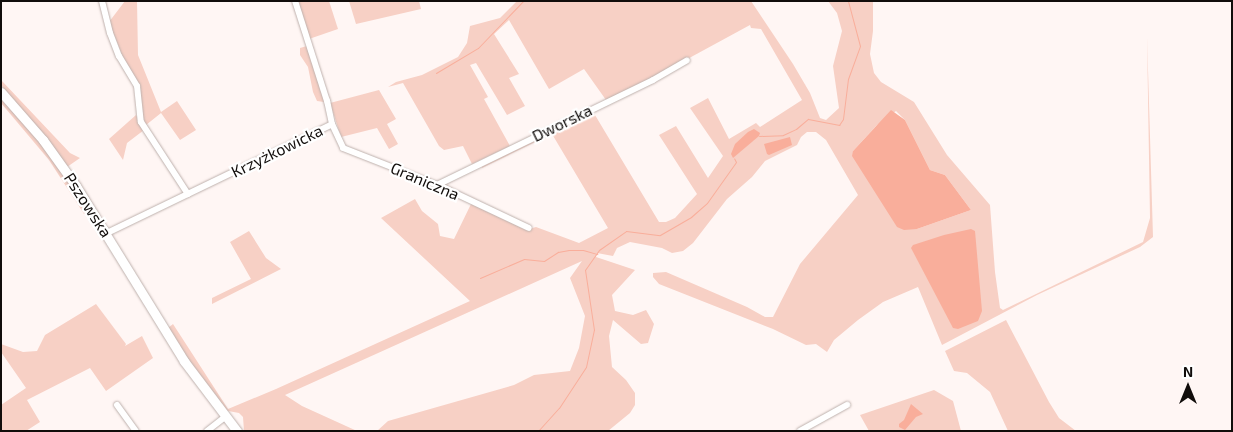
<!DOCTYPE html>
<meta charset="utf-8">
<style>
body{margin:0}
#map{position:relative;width:1233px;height:432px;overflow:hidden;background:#fff6f4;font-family:"Exo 2",sans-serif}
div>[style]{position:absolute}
.green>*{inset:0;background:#f7d0c5}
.water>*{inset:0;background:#f9ae9b}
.stream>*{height:1px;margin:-0.5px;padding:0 0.5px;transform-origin:0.5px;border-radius:0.5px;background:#f9ae9b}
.roads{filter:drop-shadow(0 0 1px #beb1ad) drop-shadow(0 0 1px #beb1ad)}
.minor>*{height:6px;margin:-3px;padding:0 3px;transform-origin:3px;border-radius:3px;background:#fff}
.major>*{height:9px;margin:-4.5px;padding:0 4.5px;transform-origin:4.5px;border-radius:4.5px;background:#fff}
span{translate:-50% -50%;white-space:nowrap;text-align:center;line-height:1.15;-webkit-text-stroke:4.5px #fff;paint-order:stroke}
.street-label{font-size:16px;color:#110d0b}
.frame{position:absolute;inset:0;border:2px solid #110d0b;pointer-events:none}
.north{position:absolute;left:1163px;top:362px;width:50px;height:50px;-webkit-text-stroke:4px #fff;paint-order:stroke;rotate:0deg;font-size:14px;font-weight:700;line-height:20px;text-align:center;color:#110d0b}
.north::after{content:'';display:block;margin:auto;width:18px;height:22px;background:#110d0b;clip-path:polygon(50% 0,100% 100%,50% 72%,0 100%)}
</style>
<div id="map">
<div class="green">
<i style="clip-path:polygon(125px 1px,137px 1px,138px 55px,161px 112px,177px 101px,196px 130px,180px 140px,161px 113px,146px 125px,142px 115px,138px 82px,124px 60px,109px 22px)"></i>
<i style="clip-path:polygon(297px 1px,329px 1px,338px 29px,309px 39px)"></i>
<i style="clip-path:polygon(349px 1px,419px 1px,421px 9px,356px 24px)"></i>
<i style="clip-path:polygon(evenodd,517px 1px,751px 1px,793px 64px,810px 93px,820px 118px,826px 120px,839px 108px,833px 66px,842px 31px,837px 13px,828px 1px,873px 1px,873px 31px,870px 54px,874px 73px,881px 82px,914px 102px,947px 155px,990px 205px,995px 272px,1000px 308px,1003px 310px,1143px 242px,1150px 218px,1147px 36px,1153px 237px,1140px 247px,1037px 295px,942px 345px,918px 287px,883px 302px,858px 320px,834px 340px,827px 352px,816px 344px,806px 345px,773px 329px,659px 284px,653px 277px,653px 273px,666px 272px,747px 307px,765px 317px,773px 317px,800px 264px,858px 195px,826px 140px,816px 132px,807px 132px,801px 137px,797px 145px,765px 161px,752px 177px,727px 199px,693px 243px,683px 251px,672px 253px,662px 248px,630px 242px,617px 248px,613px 256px,597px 253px,596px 257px,635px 270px,612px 295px,615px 311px,633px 315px,646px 310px,654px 324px,648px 343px,641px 344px,613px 320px,609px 336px,612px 367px,626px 380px,635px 393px,635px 405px,630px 413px,608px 431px,377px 431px,388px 421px,514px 385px,534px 375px,570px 371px,579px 348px,585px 316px,570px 278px,582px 261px,285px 395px,302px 406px,357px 431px,244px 431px,243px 417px,239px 413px,223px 410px,187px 361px,168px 328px,173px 324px,228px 409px,276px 389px,470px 301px,381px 218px,415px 199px,422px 211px,438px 224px,440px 236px,454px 239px,471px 204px,526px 230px,536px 227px,579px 243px,608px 228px,552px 134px,482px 168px,481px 165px,592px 110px,659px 222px,666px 222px,675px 218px,697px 194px,659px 135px,676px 126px,708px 178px,723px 156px,690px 108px,708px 98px,729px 139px,756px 123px,760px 127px,802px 100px,761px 29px,751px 28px,750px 25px,658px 75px,606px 100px,584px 69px,549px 89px,509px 20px,494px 34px,519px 74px,509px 78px,525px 106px,507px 115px,476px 63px,470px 65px,488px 97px,484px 99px,510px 146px,472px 164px,463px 146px,444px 150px,439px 146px,403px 83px,388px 87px,396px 82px,422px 75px,458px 57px,467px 43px,470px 26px,500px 18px,517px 1px,896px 111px,905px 120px,930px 170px,945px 175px,971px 210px,917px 229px,853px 151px,876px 126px,896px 111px)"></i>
<i style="clip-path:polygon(307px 46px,325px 101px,324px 102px,317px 101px,313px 92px,308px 67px,300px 55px,300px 48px)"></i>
<i style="clip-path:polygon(2px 81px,70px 153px,80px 158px,67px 167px,1px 85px)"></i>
<i style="clip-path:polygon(379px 90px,396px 119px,387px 124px,398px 144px,389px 149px,377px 128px,341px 137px,330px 103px)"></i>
<i style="clip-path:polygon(1px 94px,38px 137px,88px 210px,84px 214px,49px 160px,1px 103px)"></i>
<i style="clip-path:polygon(136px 115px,144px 130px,127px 143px,123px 160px,109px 139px)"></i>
<i style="clip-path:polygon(249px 231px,266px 258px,281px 269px,212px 304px,212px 298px,251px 279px,230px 242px)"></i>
<i style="clip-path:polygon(96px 304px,126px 344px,125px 346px,142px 336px,153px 358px,106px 391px,90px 368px,27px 400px,40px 422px,26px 431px,1px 431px,1px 405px,26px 388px,1px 352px,1px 344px,23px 352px,37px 351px,45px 335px)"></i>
<i style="clip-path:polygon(1006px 320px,1049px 402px,1059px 418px,1076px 431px,1008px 431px,990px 392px,967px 373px,954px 371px,945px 351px)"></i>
<i style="clip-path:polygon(934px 390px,953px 401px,961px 431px,869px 431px,860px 415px)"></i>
</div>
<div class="water">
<i style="clip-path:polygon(891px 110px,905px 120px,930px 170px,945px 175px,971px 210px,917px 229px,904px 230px,897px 227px,852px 156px,853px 151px)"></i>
<i style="clip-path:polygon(754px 129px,760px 133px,759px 136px,733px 158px,731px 154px,735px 144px,748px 132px)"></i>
<i style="clip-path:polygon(790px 137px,792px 145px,769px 155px,767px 154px,764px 144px)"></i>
<i style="clip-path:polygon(971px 229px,975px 231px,982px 311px,978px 321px,958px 329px,953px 328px,911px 248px,913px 245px,944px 235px)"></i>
<i style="clip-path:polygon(911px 404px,923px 414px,916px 417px,905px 430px,899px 427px,899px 424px,904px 420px)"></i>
</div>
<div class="stream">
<i style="left:436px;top:73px;width:49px;rotate:-30.8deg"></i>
<i style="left:478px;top:48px;width:65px;rotate:-46.2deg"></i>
<i style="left:759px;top:136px;width:24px;rotate:-2deg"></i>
<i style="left:783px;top:135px;width:14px;rotate:-25deg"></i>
<i style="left:796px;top:129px;width:16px;rotate:-40deg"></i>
<i style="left:808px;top:119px;width:32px;rotate:11deg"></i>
<i style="left:839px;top:125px;width:7px;rotate:-56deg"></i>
<i style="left:843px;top:119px;width:40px;rotate:-82.9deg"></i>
<i style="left:848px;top:79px;width:35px;rotate:-70deg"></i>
<i style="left:860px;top:46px;width:47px;rotate:-104.9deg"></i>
<i style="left:480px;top:278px;width:48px;rotate:-23.4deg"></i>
<i style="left:524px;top:259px;width:20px;rotate:6deg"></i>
<i style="left:544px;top:261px;width:17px;rotate:-33deg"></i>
<i style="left:558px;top:252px;width:11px;rotate:-10deg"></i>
<i style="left:569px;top:250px;width:14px"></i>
<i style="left:583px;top:250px;width:15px;rotate:16deg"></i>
<i style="left:538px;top:431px;width:31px;rotate:-48deg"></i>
<i style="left:559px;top:408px;width:49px;rotate:-56.6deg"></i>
<i style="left:586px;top:367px;width:38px;rotate:-78deg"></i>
<i style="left:594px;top:330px;width:61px;rotate:-98.5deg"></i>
<i style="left:585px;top:270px;width:24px;rotate:-55deg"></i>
<i style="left:599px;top:250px;width:33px;rotate:-35deg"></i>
<i style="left:626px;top:231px;width:34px;rotate:7deg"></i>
<i style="left:660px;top:235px;width:36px;rotate:-30deg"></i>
<i style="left:691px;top:217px;width:21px;rotate:-41deg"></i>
<i style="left:707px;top:203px;width:50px;rotate:-54.7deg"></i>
<i style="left:736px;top:162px;width:4px;rotate:-117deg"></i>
</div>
<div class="roads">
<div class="minor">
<i style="left:102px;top:1px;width:33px;rotate:76deg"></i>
<i style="left:110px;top:33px;width:25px;rotate:69deg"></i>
<i style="left:119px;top:56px;width:35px;rotate:59deg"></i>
<i style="left:137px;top:86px;width:36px;rotate:84deg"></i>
<i style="left:141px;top:122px;width:86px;rotate:56.9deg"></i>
<i style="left:332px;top:124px;width:26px;rotate:65deg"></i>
<i style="left:343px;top:148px;width:104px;rotate:21.4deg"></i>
<i style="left:440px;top:186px;width:98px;rotate:25.3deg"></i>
<i style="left:437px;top:185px;width:240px;rotate:-25.9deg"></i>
<i style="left:653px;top:80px;width:39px;rotate:-30deg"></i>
<i style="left:107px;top:233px;width:250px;rotate:-25.8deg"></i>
<i style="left:332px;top:124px;width:24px;rotate:-102deg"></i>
<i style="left:327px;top:101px;width:105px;rotate:-107.7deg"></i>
<i style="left:117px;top:405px;width:32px;rotate:54deg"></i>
<i style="left:207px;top:431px;width:23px;rotate:-38deg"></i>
<i style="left:800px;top:431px;width:54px;rotate:-29deg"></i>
</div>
<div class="major">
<i style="left:1px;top:92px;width:64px;rotate:48.8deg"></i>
<i style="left:43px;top:140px;width:57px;rotate:54.3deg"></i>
<i style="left:76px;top:186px;width:206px;rotate:58.3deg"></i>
<i style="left:184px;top:361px;width:88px;rotate:52.9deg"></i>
</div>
</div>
<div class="street-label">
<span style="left:562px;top:123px;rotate:-26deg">Dworska</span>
<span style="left:277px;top:151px;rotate:-26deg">Krzyżkowicka</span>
<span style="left:425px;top:181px;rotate:23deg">Graniczna</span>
<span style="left:88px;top:205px;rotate:57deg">Pszowska</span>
</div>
<div class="frame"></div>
<div class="north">N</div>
</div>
